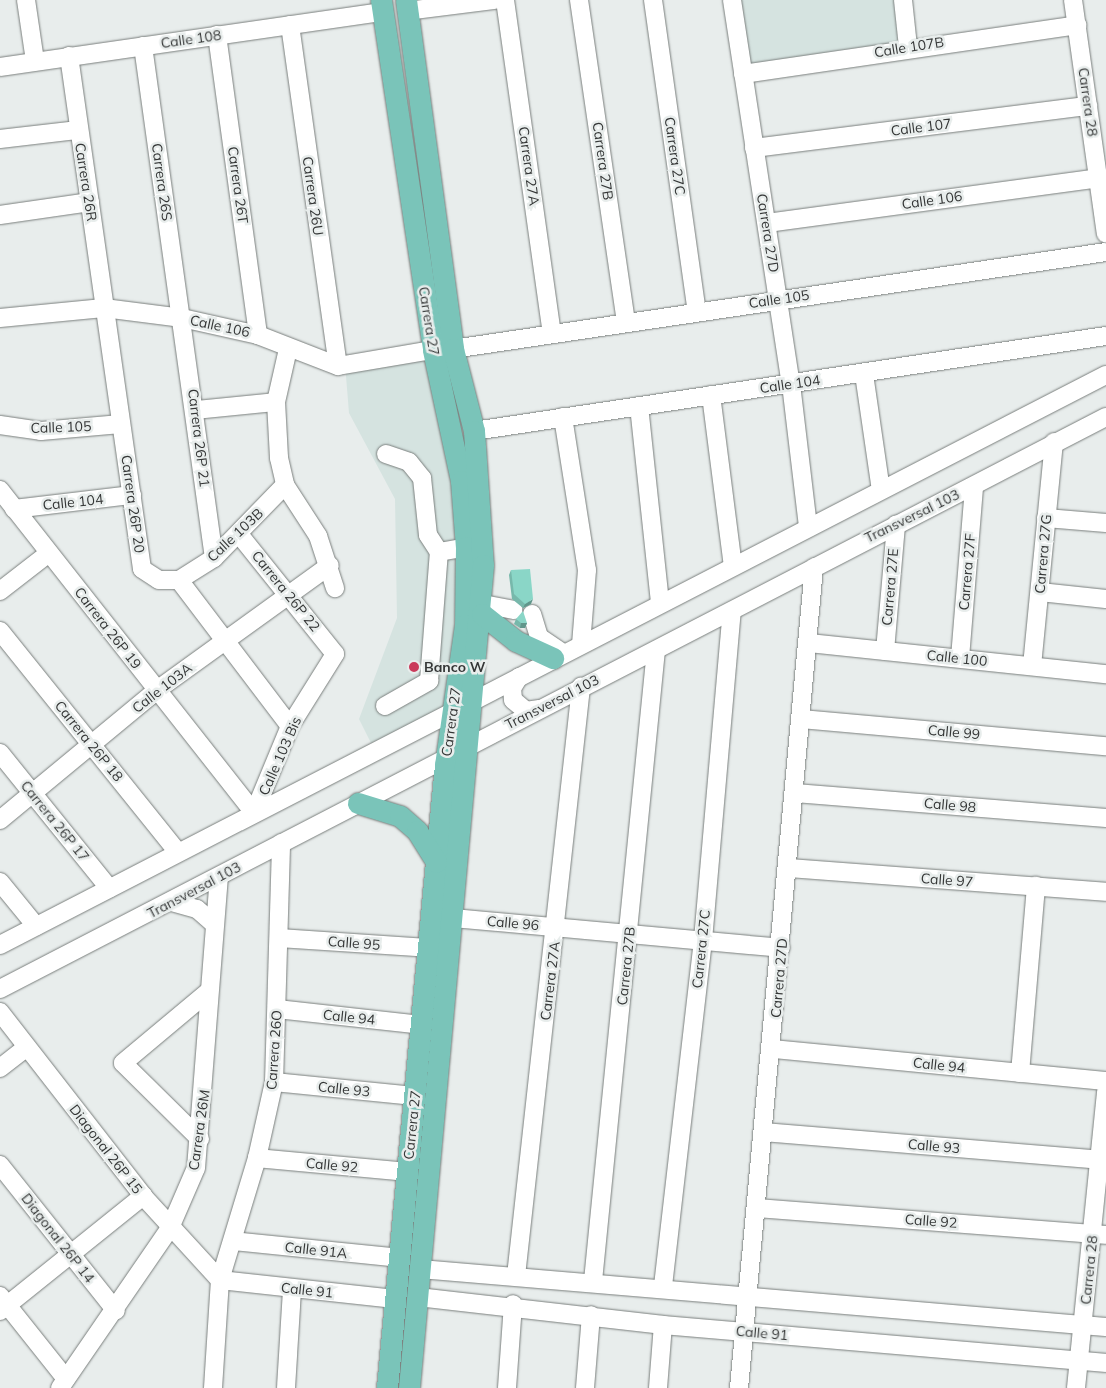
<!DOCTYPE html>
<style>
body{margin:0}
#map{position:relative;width:1106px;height:1388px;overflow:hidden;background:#e8edec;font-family:Mulish,sans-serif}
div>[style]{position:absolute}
.built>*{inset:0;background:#d5e3e0}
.roads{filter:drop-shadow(0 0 1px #797e7c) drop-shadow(0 0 1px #797e7c)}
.minor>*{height:18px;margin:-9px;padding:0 9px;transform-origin:9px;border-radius:9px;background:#fff}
.major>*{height:21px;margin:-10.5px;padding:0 10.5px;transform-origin:10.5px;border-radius:10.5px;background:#7ac4b9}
.wall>*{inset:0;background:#77b8ab}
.shaded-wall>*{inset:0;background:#61968b}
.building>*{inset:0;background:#8ad6c7}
.dots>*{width:14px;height:14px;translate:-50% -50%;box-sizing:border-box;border:2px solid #e8edec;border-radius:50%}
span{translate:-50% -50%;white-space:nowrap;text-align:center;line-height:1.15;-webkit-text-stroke:5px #e8edec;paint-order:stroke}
.street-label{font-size:14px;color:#343636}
.poi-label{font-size:14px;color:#343636;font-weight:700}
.left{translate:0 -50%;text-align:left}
</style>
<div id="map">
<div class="built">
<i style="clip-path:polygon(732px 0,903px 0,908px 47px,743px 74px)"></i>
<i style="clip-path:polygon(433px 350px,461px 481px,453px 710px,375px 751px,359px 719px,397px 618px,395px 499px,349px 413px,345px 364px)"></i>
</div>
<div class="roads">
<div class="minor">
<i style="left:26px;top:0;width:62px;rotate:81.6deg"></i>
<i style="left:505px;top:0;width:336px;rotate:82deg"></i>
<i style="left:579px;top:0;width:324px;rotate:81.7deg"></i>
<i style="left:653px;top:0;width:315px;rotate:82deg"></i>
<i style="left:732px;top:0;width:389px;rotate:81.3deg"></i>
<i style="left:791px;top:384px;width:144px;rotate:83.2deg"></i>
<i style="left:903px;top:0;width:47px;rotate:83.9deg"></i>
<i style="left:1073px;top:0;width:236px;rotate:82deg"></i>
<i style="left:407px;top:11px;width:88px;rotate:-7.2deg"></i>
<i style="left:290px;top:25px;width:344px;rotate:82deg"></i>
<i style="left:217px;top:35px;width:303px;rotate:82.2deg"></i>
<i style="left:143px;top:46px;width:517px;rotate:82.11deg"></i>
<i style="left:69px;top:56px;width:518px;rotate:81.9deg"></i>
<i style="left:142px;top:569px;width:20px;rotate:33deg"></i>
<i style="left:159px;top:580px;width:20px"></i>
<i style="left:0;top:67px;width:386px;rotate:-8.2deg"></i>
<i style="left:743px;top:74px;width:338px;rotate:-8.3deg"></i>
<i style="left:0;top:139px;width:79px;rotate:-6.6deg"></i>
<i style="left:754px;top:148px;width:337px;rotate:-7.2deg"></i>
<i style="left:0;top:215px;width:91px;rotate:-8.2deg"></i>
<i style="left:767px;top:223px;width:334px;rotate:-7.7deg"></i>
<i style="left:0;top:318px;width:104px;rotate:-5.5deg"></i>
<i style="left:104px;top:308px;width:79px;rotate:7.3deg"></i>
<i style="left:182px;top:318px;width:78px;rotate:12.6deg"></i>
<i style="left:258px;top:335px;width:86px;rotate:21.2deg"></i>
<i style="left:338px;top:366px;width:96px;rotate:-9.6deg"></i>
<i style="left:288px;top:349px;width:54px;rotate:102.8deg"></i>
<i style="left:276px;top:402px;width:56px;rotate:86.9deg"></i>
<i style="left:279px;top:458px;width:28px;rotate:77deg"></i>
<i style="left:285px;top:485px;width:61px;rotate:57.1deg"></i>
<i style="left:318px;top:536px;width:55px;rotate:71.9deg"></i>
<i style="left:453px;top:349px;width:660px;rotate:-8.45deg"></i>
<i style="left:864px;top:374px;width:117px;rotate:81.7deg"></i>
<i style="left:711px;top:395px;width:172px;rotate:82.7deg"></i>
<i style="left:639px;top:406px;width:198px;rotate:83.9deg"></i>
<i style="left:196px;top:410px;width:80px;rotate:-5.7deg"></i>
<i style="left:563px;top:417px;width:155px;rotate:81.1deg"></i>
<i style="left:587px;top:570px;width:74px;rotate:94.6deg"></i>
<i style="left:0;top:425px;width:41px;rotate:8.3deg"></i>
<i style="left:41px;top:431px;width:80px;rotate:-5deg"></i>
<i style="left:474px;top:431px;width:639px;rotate:-8.55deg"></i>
<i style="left:386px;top:454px;width:24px;rotate:19deg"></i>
<i style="left:409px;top:462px;width:21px;rotate:51deg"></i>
<i style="left:422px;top:478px;width:57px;rotate:84deg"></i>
<i style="left:428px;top:535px;width:20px;rotate:57deg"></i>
<i style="left:0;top:490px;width:411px;rotate:51.8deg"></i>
<i style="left:254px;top:813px;width:94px;rotate:-67.5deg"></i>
<i style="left:290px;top:726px;width:85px;rotate:-58deg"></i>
<i style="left:335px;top:654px;width:154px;rotate:-128.7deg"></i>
<i style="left:14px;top:509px;width:119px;rotate:-6.8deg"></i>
<i style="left:1046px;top:518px;width:60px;rotate:4.8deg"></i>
<i style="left:179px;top:580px;width:183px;rotate:52.8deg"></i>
<i style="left:179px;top:580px;width:41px;rotate:-32.2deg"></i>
<i style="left:214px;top:558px;width:102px;rotate:-45.8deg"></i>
<i style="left:0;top:591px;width:62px;rotate:-37.8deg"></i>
<i style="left:1040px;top:592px;width:66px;rotate:6.1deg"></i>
<i style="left:483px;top:604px;width:31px;rotate:11deg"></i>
<i style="left:532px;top:614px;width:24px;rotate:73deg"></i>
<i style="left:539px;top:637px;width:29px;rotate:34deg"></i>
<i style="left:0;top:631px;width:284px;rotate:51.2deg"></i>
<i style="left:809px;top:643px;width:299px;rotate:6deg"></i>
<i style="left:885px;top:651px;width:127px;rotate:-85deg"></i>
<i style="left:960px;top:658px;width:173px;rotate:-85.3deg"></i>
<i style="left:1032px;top:666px;width:225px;rotate:-84.4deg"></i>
<i style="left:519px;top:677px;width:13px;rotate:122deg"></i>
<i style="left:512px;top:688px;width:12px;rotate:85deg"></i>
<i style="left:513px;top:700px;width:17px;rotate:40deg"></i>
<i style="left:526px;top:711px;width:12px;rotate:-9deg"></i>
<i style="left:385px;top:706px;width:51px;rotate:-29.6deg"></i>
<i style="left:429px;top:681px;width:129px;rotate:-85.6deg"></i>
<i style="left:439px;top:552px;width:27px;rotate:-10deg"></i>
<i style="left:801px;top:719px;width:306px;rotate:5.1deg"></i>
<i style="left:0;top:753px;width:174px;rotate:51.1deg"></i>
<i style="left:795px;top:793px;width:312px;rotate:4.6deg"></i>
<i style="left:0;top:820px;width:204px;rotate:-39.6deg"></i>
<i style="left:157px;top:690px;width:213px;rotate:-35.8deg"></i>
<i style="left:788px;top:868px;width:319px;rotate:4.3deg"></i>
<i style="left:0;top:882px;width:57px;rotate:50.7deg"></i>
<i style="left:172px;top:902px;width:26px;rotate:16deg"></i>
<i style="left:197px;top:909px;width:23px;rotate:41deg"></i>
<i style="left:453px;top:918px;width:329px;rotate:5.2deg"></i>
<i style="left:279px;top:938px;width:149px;rotate:3.8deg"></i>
<i style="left:0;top:945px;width:1244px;rotate:-27.27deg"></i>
<i style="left:0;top:989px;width:1245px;rotate:-27.35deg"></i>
<i style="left:277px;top:1009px;width:145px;rotate:6.3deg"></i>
<i style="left:0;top:1012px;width:233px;rotate:52.1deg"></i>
<i style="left:143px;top:1196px;width:114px;rotate:47.5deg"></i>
<i style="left:773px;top:1049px;width:335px;rotate:5.5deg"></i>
<i style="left:0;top:1068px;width:34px;rotate:-38deg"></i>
<i style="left:1020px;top:1073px;width:188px;rotate:-85.1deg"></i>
<i style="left:274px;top:1082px;width:141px;rotate:5.7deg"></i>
<i style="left:763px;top:1132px;width:344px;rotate:4.7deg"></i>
<i style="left:200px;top:1139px;width:108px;rotate:-135.4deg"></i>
<i style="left:123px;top:1063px;width:112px;rotate:-39.9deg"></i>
<i style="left:257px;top:1158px;width:151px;rotate:5.3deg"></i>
<i style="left:0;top:1165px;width:186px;rotate:51.5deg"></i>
<i style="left:756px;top:1208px;width:351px;rotate:4.4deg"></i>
<i style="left:233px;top:1241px;width:167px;rotate:5.8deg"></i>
<i style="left:420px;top:1269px;width:688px;rotate:4.83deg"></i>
<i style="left:516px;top:1276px;width:593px;rotate:-83.7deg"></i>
<i style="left:220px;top:1280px;width:176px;rotate:6.2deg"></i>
<i style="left:593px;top:1281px;width:634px;rotate:-84.3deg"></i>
<i style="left:663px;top:1286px;width:348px;rotate:-83.4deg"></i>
<i style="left:703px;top:940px;width:330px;rotate:-85deg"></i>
<i style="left:0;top:1296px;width:106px;rotate:51.5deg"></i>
<i style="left:418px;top:1297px;width:247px;rotate:6.5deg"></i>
<i style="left:663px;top:1325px;width:445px;rotate:4.9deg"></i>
<i style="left:0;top:1311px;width:184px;rotate:-38.8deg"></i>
<i style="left:60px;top:1388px;width:194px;rotate:-55.5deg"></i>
<i style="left:170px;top:1228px;width:65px;rotate:-66.6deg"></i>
<i style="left:196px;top:1168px;width:291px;rotate:-85.5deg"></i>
<i style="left:213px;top:1388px;width:108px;rotate:-86.3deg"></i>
<i style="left:220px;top:1280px;width:127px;rotate:-73.1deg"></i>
<i style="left:257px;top:1158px;width:78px;rotate:-77.4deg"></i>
<i style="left:274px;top:1082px;width:239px;rotate:-88.3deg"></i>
<i style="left:286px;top:1388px;width:99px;rotate:-86.5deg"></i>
<i style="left:507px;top:1388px;width:84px;rotate:-85.9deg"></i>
<i style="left:585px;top:1388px;width:73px;rotate:-85.3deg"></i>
<i style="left:658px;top:1388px;width:63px;rotate:-85.5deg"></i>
<i style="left:739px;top:1388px;width:824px;rotate:-84.78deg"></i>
<i style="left:1076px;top:1388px;width:298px;rotate:-84.2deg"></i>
</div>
<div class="major">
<i style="left:381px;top:0;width:354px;rotate:81.5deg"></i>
<i style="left:433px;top:350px;width:134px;rotate:77.9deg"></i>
<i style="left:461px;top:481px;width:66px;rotate:85.7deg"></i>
<i style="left:466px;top:547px;width:78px;rotate:90.7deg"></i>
<i style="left:465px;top:625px;width:141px;rotate:98.1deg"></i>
<i style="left:445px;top:765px;width:626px;rotate:95.32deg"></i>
<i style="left:406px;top:0;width:352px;rotate:82.3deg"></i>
<i style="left:453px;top:349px;width:85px;rotate:75.6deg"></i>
<i style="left:474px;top:431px;width:134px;rotate:86.2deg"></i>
<i style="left:483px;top:565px;width:826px;rotate:95.14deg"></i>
<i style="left:482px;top:614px;width:43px;rotate:38.5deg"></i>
<i style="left:516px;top:641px;width:41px;rotate:24.7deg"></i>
<i style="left:358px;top:803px;width:44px;rotate:17.2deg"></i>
<i style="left:400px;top:816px;width:23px;rotate:41deg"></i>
<i style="left:417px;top:831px;width:36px;rotate:58deg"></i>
</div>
</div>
<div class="wall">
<i style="clip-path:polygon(511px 570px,531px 604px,523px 608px,512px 599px,509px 575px)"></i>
<i style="clip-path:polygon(516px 619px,527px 623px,525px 628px,520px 628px,514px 624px)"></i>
</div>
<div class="shaded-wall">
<i style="clip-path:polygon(533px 599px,531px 604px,523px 608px,525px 604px)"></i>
<i style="clip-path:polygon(521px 623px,527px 623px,525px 628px,520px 628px)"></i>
</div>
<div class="building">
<i style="clip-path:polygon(530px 569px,533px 599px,525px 604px,514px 594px,511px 570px)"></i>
<i style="clip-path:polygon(523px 611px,527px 623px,521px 623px,516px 619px)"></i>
</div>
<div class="dots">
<i style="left:414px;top:667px;background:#ca3b5b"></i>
</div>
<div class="street-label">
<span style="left:191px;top:39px;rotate:-8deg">Calle 108</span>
<span style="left:909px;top:47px;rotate:-9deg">Calle 107B</span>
<span style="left:1088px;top:102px;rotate:82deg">Carrera 28</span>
<span style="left:921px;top:127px;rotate:-7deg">Calle 107</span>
<span style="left:675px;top:156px;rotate:82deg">Carrera 27C</span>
<span style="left:603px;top:161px;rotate:82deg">Carrera 27B</span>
<span style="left:529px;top:166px;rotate:82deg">Carrera 27A</span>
<span style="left:86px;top:182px;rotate:81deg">Carrera 26R</span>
<span style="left:162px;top:182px;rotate:82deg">Carrera 26S</span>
<span style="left:238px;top:185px;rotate:82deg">Carrera 26T</span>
<span style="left:313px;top:196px;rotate:82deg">Carrera 26U</span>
<span style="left:932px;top:200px;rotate:-8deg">Calle 106</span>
<span style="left:768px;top:233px;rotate:81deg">Carrera 27D</span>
<span style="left:779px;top:299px;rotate:-8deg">Calle 105</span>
<span style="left:429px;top:321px;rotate:81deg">Carrera 27</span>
<span style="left:220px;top:326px;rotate:12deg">Calle 106</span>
<span style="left:790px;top:384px;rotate:-8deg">Calle 104</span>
<span style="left:61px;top:427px;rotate:-2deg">Calle 105</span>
<span style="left:199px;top:438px;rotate:83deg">Carrera 26P 21</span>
<span style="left:73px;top:502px;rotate:-6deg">Calle 104</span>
<span style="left:133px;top:504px;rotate:82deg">Carrera 26P 20</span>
<span style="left:912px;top:516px;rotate:-26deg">Transversal 103</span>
<span style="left:235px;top:535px;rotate:-43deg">Calle 103B</span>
<span style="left:1043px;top:554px;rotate:-85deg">Carrera 27G</span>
<span style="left:967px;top:572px;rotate:-85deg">Carrera 27F</span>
<span style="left:890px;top:587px;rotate:-85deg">Carrera 27E</span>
<span style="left:286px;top:591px;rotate:51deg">Carrera 26P 22</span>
<span style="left:108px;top:628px;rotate:52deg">Carrera 26P 19</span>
<span style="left:957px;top:658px;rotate:6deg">Calle 100</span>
<span style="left:162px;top:688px;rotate:-38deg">Calle 103A</span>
<span style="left:552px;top:702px;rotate:-27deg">Transversal 103</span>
<span style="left:451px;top:722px;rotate:-82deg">Carrera 27</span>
<span style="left:954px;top:732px;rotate:5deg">Calle 99</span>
<span style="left:89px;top:741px;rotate:51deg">Carrera 26P 18</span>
<span style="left:280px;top:756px;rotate:-66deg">Calle 103 Bis</span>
<span style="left:950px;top:805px;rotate:5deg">Calle 98</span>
<span style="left:55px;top:821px;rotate:51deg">Carrera 26P 17</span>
<span style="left:947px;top:880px;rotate:4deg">Calle 97</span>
<span style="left:194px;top:890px;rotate:-28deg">Transversal 103</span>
<span style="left:513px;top:923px;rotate:5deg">Calle 96</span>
<span style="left:354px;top:943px;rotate:4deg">Calle 95</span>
<span style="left:701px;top:949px;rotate:-84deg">Carrera 27C</span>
<span style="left:626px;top:966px;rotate:-84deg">Carrera 27B</span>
<span style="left:779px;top:978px;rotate:-85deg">Carrera 27D</span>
<span style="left:550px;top:981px;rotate:-83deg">Carrera 27A</span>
<span style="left:349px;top:1017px;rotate:6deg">Calle 94</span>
<span style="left:274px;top:1050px;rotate:-86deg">Carrera 26O</span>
<span style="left:939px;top:1065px;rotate:6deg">Calle 94</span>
<span style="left:344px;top:1089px;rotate:6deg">Calle 93</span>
<span style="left:412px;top:1125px;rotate:-84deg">Carrera 27</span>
<span style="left:199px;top:1130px;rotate:-82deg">Carrera 26M</span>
<span style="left:934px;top:1146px;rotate:5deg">Calle 93</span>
<span style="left:106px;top:1149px;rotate:52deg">Diagonal 26P 15</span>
<span style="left:332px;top:1165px;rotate:5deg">Calle 92</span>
<span style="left:931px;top:1221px;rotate:4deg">Calle 92</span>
<span style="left:58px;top:1238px;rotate:52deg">Diagonal 26P 14</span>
<span style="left:316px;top:1250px;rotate:6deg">Calle 91A</span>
<span style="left:1089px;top:1270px;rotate:-84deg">Carrera 28</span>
<span style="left:307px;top:1290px;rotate:6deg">Calle 91</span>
<span style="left:762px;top:1333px;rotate:5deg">Calle 91</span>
</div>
<div class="poi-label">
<span class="left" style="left:424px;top:667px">Banco W</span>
</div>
</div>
